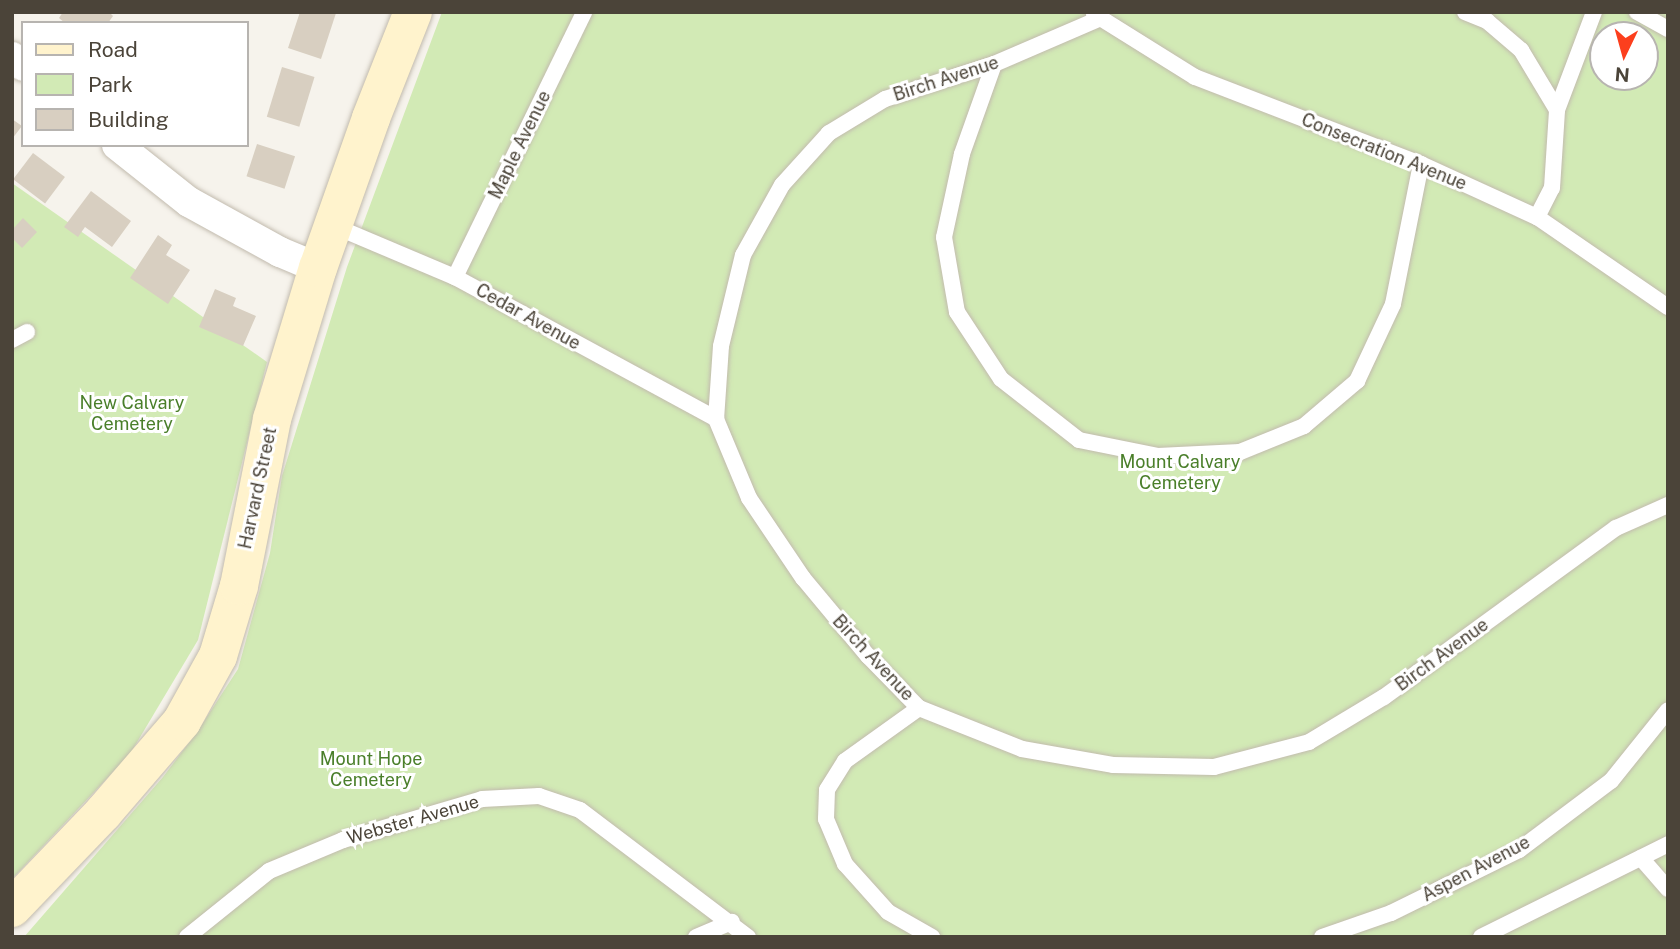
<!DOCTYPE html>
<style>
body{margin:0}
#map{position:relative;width:1680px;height:949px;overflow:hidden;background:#f6f3ec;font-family:"Public Sans",sans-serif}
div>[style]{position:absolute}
.green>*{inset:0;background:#d2eab5}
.building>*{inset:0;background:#d8cfc1;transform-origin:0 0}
.roads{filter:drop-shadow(0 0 2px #c2bbae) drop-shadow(0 0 2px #c2bbae)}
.service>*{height:16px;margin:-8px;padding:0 8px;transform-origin:8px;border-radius:8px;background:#fff}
.minor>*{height:30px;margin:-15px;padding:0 15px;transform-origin:15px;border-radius:15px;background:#fff}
.secondary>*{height:38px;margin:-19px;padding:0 19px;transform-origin:19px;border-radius:19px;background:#fff3cd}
span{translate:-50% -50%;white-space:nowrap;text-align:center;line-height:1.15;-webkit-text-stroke:6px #fff;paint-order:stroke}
.street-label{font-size:18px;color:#4b4439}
.park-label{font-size:18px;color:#4a7f2a}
.frame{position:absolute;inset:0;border:14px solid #4b4439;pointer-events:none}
.legend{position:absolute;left:21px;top:21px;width:228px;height:126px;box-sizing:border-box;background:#fff;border:2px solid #b7b4b0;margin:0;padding:9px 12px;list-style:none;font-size:21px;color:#4b4439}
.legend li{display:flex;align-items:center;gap:14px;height:35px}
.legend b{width:35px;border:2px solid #b7b4b0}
.north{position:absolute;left:1589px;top:21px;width:70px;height:70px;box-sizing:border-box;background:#fff;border:2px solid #b7b4b0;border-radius:50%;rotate:185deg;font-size:19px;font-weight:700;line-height:28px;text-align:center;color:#4b4439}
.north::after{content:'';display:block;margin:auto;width:24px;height:32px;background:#fc3f1d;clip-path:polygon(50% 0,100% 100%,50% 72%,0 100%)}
</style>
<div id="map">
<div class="green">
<i style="clip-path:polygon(evenodd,442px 12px,1668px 12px,1668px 937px,24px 937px,163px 777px,197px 732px,238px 669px,270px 553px,282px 476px,347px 267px,442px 12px,1603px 35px,1645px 35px,1645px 77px,1603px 77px,1603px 35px)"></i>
<i style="clip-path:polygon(12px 183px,267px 362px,198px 640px,130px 754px,12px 879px)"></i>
</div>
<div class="building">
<i style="clip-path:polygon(63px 12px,109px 12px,113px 16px,108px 23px,65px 23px,59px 18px)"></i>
<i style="clip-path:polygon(300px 12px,336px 13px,321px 59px,288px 48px)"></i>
<i style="left:282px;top:67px;width:34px;height:52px;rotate:17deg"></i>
<i style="clip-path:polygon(12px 119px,22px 126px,12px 139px)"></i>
<i style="left:257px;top:144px;width:40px;height:34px;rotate:18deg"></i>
<i style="left:33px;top:153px;width:40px;height:33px;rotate:37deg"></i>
<i style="clip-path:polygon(91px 191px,131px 221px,112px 247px,85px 227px,78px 237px,64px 227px)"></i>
<i style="clip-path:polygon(23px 218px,37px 232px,22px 248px,12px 238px,12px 230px)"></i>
<i style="clip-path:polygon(158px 235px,172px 245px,166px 255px,190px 270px,168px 304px,130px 278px)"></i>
<i style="clip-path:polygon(215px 289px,236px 298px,233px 306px,256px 316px,243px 346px,199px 327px)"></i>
</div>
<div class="roads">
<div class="service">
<i style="left:1465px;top:12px;width:24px;rotate:22deg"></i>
<i style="left:1487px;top:21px;width:45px;rotate:40.5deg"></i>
<i style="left:1521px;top:50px;width:70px;rotate:59deg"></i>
<i style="left:1637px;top:12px;width:35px;rotate:29deg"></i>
<i style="left:1094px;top:14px;width:119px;rotate:32deg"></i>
<i style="left:1195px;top:77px;width:242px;rotate:21.1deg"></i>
<i style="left:1421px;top:164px;width:128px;rotate:24.6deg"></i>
<i style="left:1537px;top:217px;width:159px;rotate:34.5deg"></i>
<i style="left:1101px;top:18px;width:116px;rotate:156.7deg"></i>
<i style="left:994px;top:64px;width:114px;rotate:162.2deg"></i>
<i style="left:885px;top:99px;width:66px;rotate:148.7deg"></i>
<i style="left:829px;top:133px;width:70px;rotate:132.1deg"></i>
<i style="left:782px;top:185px;width:80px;rotate:119.1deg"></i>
<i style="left:743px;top:255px;width:94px;rotate:103.6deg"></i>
<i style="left:721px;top:346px;width:73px;rotate:93.9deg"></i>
<i style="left:716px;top:419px;width:86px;rotate:67.3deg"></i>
<i style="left:749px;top:498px;width:97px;rotate:56deg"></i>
<i style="left:803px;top:578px;width:102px;rotate:50.2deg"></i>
<i style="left:868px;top:656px;width:73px;rotate:45.6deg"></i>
<i style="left:919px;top:708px;width:111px;rotate:21.7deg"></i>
<i style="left:1022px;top:749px;width:92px;rotate:10deg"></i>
<i style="left:1113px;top:765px;width:101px;rotate:1.1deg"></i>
<i style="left:1214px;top:767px;width:98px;rotate:-14.7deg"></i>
<i style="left:1309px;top:742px;width:87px;rotate:-31deg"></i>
<i style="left:1384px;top:697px;width:287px;rotate:-36.1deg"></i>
<i style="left:1616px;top:528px;width:57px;rotate:-23.9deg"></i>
<i style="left:994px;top:64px;width:96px;rotate:109.6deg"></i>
<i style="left:962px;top:154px;width:85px;rotate:102.2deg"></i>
<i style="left:944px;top:237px;width:76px;rotate:80.2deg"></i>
<i style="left:957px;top:312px;width:80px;rotate:56.7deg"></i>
<i style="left:1001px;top:379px;width:99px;rotate:38deg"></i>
<i style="left:1079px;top:440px;width:81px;rotate:11.4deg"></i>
<i style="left:1158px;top:456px;width:82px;rotate:-2.8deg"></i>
<i style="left:1240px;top:452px;width:69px;rotate:-22.1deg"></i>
<i style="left:1304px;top:426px;width:70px;rotate:-40.3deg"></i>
<i style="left:1357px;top:381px;width:85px;rotate:-64.9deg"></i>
<i style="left:1393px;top:304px;width:143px;rotate:-78.7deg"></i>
<i style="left:1537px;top:217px;width:33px;rotate:-63deg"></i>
<i style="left:1552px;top:188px;width:78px;rotate:-86.3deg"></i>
<i style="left:1557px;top:110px;width:105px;rotate:-69.3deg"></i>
<i style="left:334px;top:226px;width:131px;rotate:22.9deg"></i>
<i style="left:455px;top:277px;width:297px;rotate:28.5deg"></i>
<i style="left:455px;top:277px;width:295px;rotate:-64deg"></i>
<i style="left:12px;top:340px;width:17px;rotate:-28deg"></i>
<i style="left:919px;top:708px;width:91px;rotate:144.4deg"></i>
<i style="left:845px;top:761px;width:34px;rotate:122deg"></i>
<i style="left:827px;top:790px;width:29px;rotate:92deg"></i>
<i style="left:826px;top:819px;width:49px;rotate:67.1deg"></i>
<i style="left:845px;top:864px;width:64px;rotate:48.1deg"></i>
<i style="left:888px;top:912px;width:51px;rotate:29.6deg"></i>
<i style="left:1641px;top:858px;width:41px;rotate:48.9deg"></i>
<i style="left:187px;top:937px;width:105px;rotate:-38.8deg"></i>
<i style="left:269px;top:871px;width:80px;rotate:-22.7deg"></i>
<i style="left:343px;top:840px;width:145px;rotate:-16.4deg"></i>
<i style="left:482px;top:799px;width:57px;rotate:-3deg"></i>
<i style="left:539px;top:796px;width:43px;rotate:18.9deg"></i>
<i style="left:580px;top:810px;width:211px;rotate:37.1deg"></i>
<i style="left:696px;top:937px;width:39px;rotate:-23deg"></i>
<i style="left:1322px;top:937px;width:73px;rotate:-19.2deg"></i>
<i style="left:1391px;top:913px;width:143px;rotate:-26.2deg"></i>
<i style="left:1519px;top:850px;width:115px;rotate:-36.9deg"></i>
<i style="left:1611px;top:781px;width:91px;rotate:-51.2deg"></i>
<i style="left:1481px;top:937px;width:209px;rotate:-26.4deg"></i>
</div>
<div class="minor">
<i style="left:12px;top:57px;width:14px;rotate:39deg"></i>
<i style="left:117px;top:145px;width:92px;rotate:38.4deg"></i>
<i style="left:189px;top:202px;width:104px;rotate:28.8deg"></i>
<i style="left:280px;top:252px;width:41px;rotate:22.8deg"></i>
</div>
<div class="secondary">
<i style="left:12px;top:908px;width:132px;rotate:-46.2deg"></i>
<i style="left:103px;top:813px;width:121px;rotate:-49.3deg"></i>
<i style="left:182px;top:721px;width:74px;rotate:-61deg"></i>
<i style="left:218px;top:656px;width:73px;rotate:-73.3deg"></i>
<i style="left:239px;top:586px;width:170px;rotate:-78.8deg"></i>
<i style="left:272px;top:419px;width:158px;rotate:-73.1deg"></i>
<i style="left:318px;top:268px;width:159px;rotate:-70.5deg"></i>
<i style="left:371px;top:118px;width:114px;rotate:-68.4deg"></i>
</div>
</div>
<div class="street-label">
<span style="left:946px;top:79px;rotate:-18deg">Birch Avenue</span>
<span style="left:520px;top:145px;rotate:-64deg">Maple Avenue</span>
<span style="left:1384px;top:152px;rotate:22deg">Consecration Avenue</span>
<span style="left:528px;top:317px;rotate:29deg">Cedar Avenue</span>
<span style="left:258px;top:488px;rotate:-78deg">Harvard Street</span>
<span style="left:1442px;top:655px;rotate:-36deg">Birch Avenue</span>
<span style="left:873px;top:658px;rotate:47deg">Birch Avenue</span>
<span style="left:413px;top:820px;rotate:-16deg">Webster Avenue</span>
<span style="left:1476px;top:869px;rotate:-28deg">Aspen Avenue</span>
</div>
<div class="park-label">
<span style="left:132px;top:414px">New Calvary<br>Cemetery</span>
<span style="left:1180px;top:473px">Mount Calvary<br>Cemetery</span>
<span style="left:371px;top:770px">Mount Hope<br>Cemetery</span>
</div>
<div class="frame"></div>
<ul class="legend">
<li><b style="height:9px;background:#fff3cd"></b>Road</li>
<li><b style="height:19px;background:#d2eab5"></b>Park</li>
<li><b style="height:19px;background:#d8cfc1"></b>Building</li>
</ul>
<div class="north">N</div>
</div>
